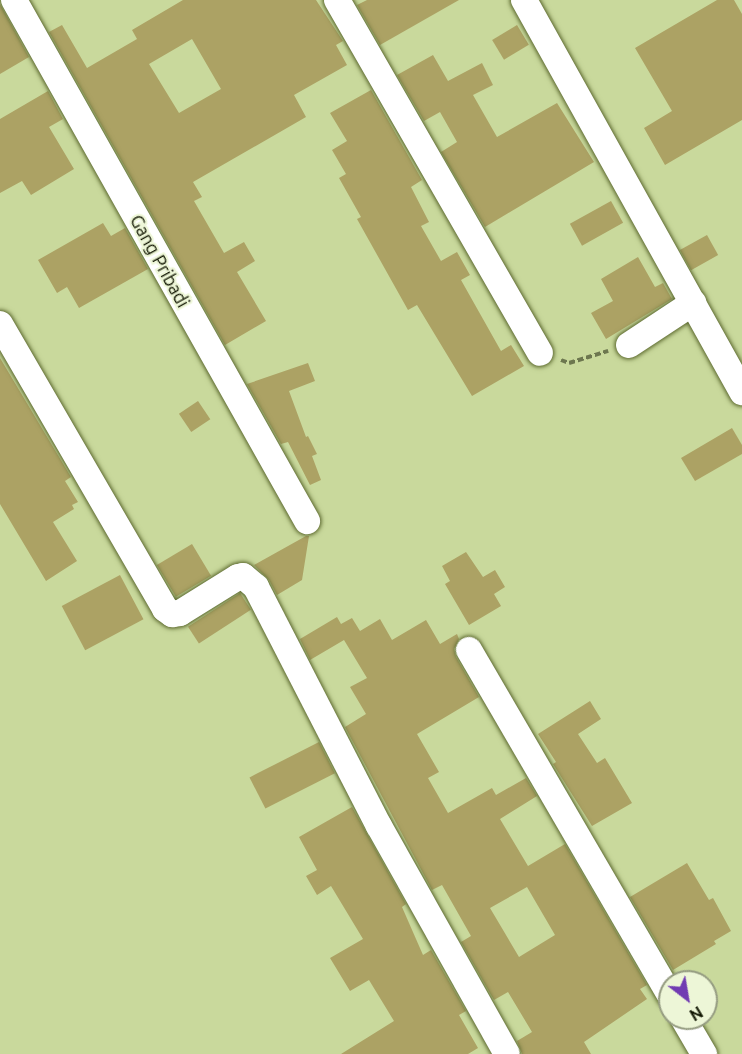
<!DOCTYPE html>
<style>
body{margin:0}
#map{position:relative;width:742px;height:1054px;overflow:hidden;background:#c9d99c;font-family:Ubuntu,sans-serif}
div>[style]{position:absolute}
.building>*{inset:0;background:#aca264;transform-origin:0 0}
.path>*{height:4px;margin-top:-2px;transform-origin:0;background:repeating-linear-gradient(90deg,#6d774f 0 6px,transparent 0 9px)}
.roads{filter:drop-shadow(0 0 2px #5d6a30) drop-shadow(0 0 2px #5d6a30)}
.minor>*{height:26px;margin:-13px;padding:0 13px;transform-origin:13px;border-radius:13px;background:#fff}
span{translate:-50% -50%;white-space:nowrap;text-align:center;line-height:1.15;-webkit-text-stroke:4.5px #edf6d7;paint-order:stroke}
.street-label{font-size:18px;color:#101501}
.north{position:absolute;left:658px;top:970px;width:60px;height:60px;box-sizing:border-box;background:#edf6d7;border:2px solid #959c81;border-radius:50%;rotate:149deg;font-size:16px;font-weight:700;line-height:24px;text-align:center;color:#101501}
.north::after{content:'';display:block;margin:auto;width:21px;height:27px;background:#713bb2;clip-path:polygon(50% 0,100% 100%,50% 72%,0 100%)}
</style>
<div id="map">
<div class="building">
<i style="clip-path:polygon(evenodd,183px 0,316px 0,343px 41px,336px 45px,347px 65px,294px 95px,306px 117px,193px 182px,202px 197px,194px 201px,224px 253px,244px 242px,255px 261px,237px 272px,266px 321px,225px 345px,49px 32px,62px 25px,87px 68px,137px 39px,132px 30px,183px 0,192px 39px,221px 89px,179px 113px,149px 64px,192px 39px)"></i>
<i style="clip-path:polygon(367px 0,459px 0,380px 45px,357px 5px)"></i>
<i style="clip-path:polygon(717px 0,734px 0,742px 14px,742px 120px,665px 165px,644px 128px,672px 111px,635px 48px)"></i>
<i style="clip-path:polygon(0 4px,29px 57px,0 74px)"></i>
<i style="left:517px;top:25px;width:23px;height:29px;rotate:59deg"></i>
<i style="clip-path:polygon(433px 55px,448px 81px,482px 63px,493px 85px,473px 95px,497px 137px,557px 103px,594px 162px,485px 227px,441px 152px,457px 142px,440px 112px,424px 121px,397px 75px)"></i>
<i style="clip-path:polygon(371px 90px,422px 180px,411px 187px,429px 222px,421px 226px,441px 261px,457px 252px,470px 275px,461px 280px,501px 351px,511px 345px,524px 366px,472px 396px,417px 305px,408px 310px,357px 219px,361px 217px,339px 178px,346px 174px,332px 150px,347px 141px,330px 113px)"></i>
<i style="clip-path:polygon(48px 91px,63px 119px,49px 127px,74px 169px,31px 195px,22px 181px,0 193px,0 119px)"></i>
<i style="left:611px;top:201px;width:25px;height:47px;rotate:61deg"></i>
<i style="clip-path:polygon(103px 223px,111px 236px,125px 228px,148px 269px,79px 308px,67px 287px,57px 293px,38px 260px)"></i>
<i style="left:707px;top:235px;width:23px;height:31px;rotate:61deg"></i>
<i style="clip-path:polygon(638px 257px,655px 287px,663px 283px,672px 299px,606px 339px,591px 313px,613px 301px,601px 279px)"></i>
<i style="clip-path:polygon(0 358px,71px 477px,65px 481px,78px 502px,72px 505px,74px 509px,53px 522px,77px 561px,46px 581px,0 504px)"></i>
<i style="clip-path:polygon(308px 363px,315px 381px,289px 391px,306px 437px,308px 436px,317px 454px,312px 456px,321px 480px,310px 485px,288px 442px,281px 444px,247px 384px)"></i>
<i style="left:198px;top:401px;width:22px;height:23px;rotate:56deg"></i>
<i style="clip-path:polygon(732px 428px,742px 445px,742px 454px,695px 481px,681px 458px)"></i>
<i style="clip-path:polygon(306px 536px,309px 536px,302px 580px,277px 595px,269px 580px,254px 565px)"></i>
<i style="left:192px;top:544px;width:37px;height:41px;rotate:59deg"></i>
<i style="clip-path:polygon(466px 552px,483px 577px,495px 570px,505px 587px,494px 594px,501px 606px,469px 625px,445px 584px,450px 581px,442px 566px)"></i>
<i style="left:120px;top:575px;width:50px;height:66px;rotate:62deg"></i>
<i style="left:240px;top:593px;width:20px;height:62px;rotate:57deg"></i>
<i style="clip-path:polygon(evenodd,337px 617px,341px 624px,352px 618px,360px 631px,380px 619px,392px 640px,426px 620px,440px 644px,457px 634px,459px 639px,454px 649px,456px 657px,479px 697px,417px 734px,439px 772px,428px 778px,448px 813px,492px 788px,496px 795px,526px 778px,537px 796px,500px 819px,528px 866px,565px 844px,647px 985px,640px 989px,647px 999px,584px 1042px,591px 1054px,522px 1054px,517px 1041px,532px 1032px,508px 992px,494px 1000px,491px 995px,461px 942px,471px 936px,442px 885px,432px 890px,345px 727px,366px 714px,350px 687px,367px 678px,344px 640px,310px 660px,300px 639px,337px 617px,527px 887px,555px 935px,519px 957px,490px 908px,527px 887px)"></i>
<i style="clip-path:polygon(590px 701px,601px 719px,578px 734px,597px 763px,605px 758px,632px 803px,592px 826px,553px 764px,556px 762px,538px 734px)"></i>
<i style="left:319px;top:742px;width:35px;height:78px;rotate:63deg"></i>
<i style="clip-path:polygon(352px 807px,406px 904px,402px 907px,423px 955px,431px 950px,466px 1011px,459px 1015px,478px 1048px,468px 1054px,341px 1054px,394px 1021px,369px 980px,350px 991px,330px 958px,363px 939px,331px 886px,317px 895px,306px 876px,317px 870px,299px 837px)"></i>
<i style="clip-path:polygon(687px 863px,709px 900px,713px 898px,731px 931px,714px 941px,716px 944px,673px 970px,630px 897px)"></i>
</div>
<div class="path">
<i style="left:561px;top:360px;width:9px;rotate:21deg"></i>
<i style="left:569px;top:363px;width:41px;rotate:-17.1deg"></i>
</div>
<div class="roads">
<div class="minor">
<i style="left:14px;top:0;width:598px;rotate:60.65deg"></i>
<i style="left:337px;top:0;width:407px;rotate:60.1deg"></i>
<i style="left:524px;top:0;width:449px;rotate:60.9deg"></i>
<i style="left:0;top:324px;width:329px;rotate:59.9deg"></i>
<i style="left:165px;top:609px;width:9px;rotate:36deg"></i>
<i style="left:172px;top:614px;width:8px;rotate:-7deg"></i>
<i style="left:180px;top:613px;width:68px;rotate:-31.8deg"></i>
<i style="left:238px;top:577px;width:5px;rotate:-11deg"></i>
<i style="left:243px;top:576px;width:17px;rotate:40deg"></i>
<i style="left:256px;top:587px;width:269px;rotate:62.8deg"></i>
<i style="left:379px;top:826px;width:261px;rotate:60.7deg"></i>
<i style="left:629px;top:345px;width:77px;rotate:-33.3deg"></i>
<i style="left:469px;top:650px;width:399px;rotate:59.8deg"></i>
<i style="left:683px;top:1018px;width:42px;rotate:59.7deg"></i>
</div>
</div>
<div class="street-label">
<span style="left:160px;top:261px;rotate:61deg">Gang Pribadi</span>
</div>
<div class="north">N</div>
</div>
